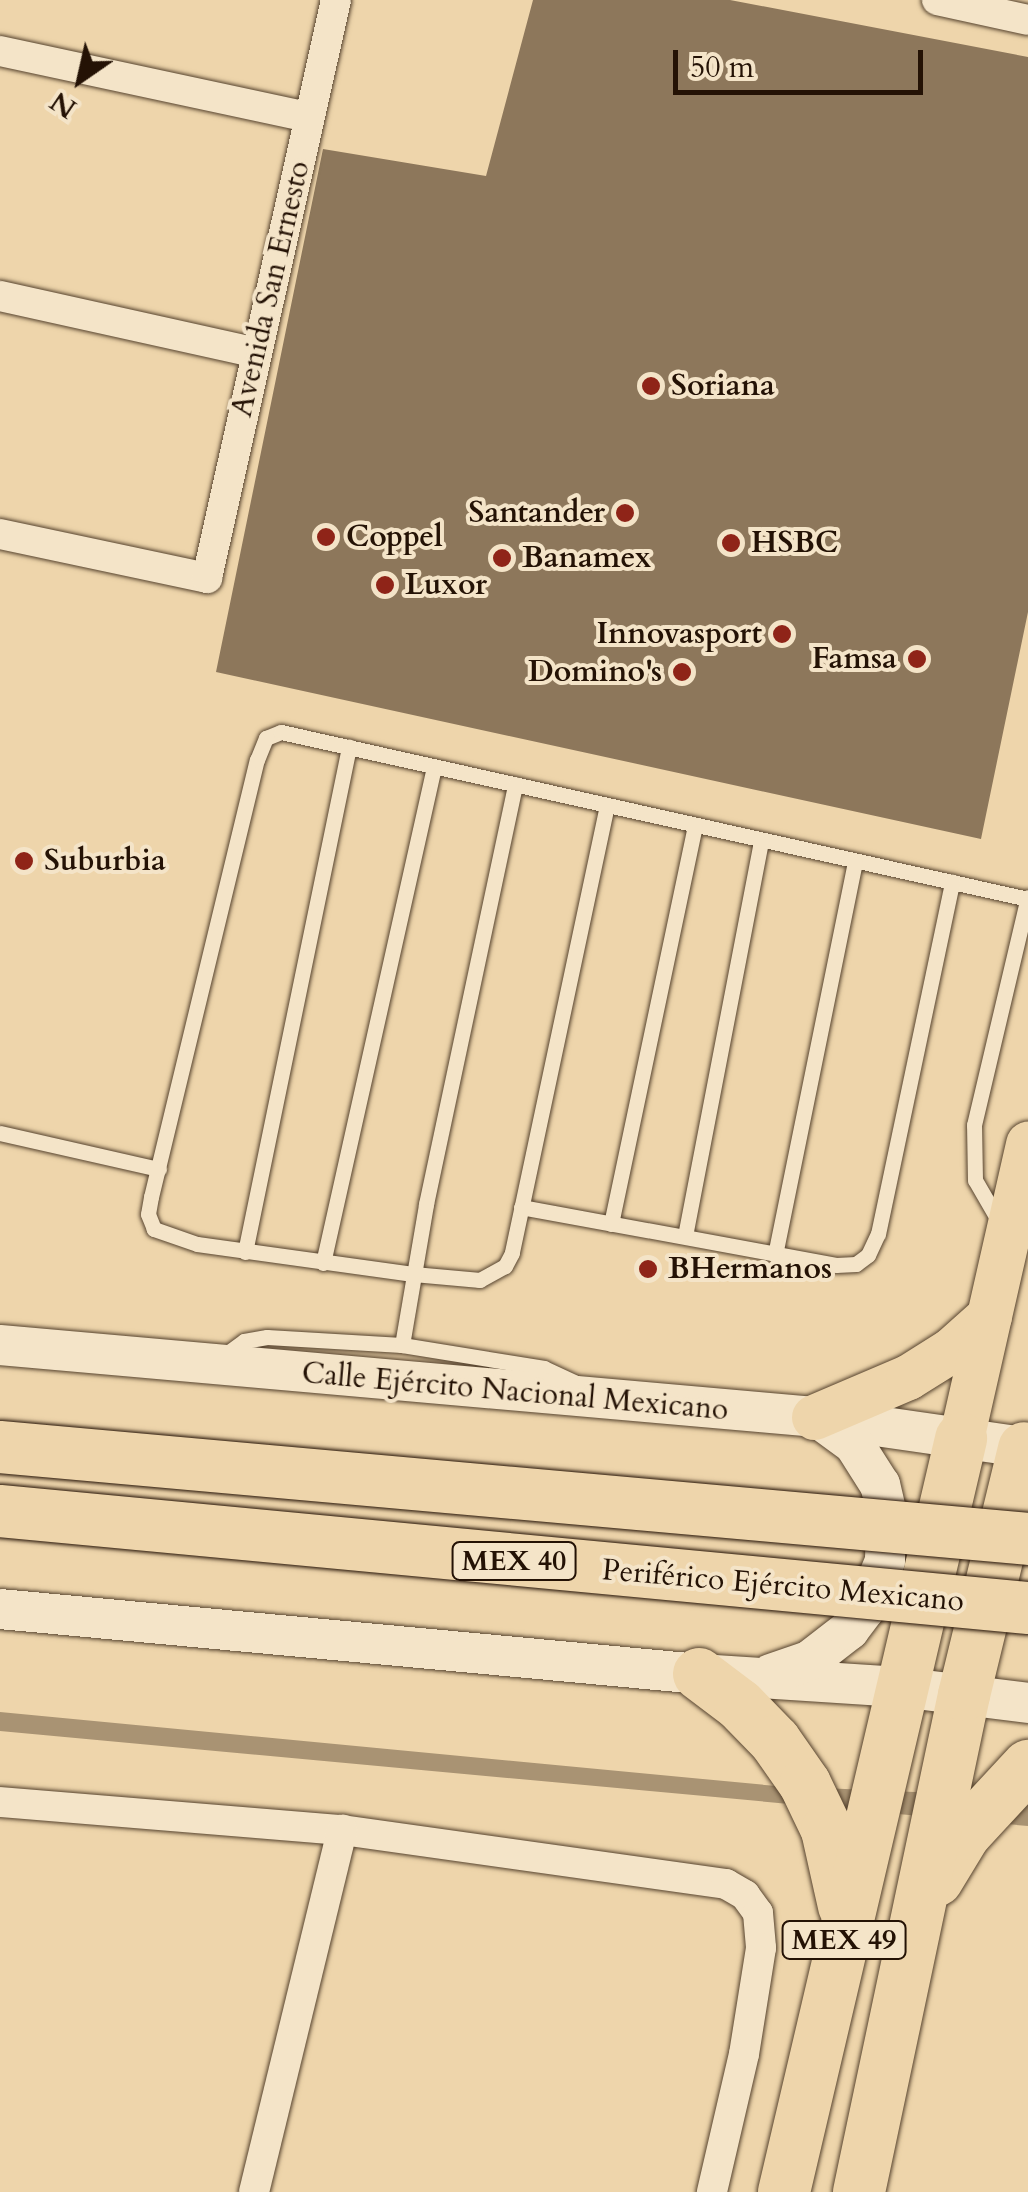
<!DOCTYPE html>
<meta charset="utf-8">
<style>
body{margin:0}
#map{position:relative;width:1028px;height:2192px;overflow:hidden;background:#eed5ab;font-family:Cardo,serif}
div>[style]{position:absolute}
.water>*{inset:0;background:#a99373}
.building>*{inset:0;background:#8d775b}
.roads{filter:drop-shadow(0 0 2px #56432e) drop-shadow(0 0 2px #56432e)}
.lane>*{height:15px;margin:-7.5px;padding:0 7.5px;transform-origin:7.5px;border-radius:7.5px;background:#f4e4c8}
.street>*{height:30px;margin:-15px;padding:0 15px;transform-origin:15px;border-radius:15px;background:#f4e4c8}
.secondary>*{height:40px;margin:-20px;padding:0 20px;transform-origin:20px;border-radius:20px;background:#f4e4c8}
.primary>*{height:45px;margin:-22.5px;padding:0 22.5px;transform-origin:22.5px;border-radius:22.5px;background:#eed5ab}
.highway>*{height:52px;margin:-26px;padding:0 26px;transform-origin:26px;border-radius:26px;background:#eed5ab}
.bridges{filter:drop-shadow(0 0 2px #241205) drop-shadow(0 0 2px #241205)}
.highway-bridge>*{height:52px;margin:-26px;padding:0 26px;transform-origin:26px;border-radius:26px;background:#eed5ab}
.dots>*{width:28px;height:28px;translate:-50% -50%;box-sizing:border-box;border:5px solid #f4e4c8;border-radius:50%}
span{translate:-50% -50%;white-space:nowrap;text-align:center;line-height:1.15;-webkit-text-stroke:8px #f4e4c8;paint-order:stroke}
.shield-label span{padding:2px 8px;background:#f4e4c8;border:2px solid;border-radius:8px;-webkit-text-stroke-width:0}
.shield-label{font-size:28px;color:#241205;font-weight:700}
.street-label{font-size:30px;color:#241205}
.poi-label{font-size:30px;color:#241205;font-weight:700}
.left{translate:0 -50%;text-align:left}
.right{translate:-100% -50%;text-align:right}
.north{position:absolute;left:30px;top:30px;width:100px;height:100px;-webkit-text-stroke:8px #f4e4c8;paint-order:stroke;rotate:214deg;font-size:28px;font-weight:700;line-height:40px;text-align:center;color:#241205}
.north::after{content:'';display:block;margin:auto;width:35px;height:45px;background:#241205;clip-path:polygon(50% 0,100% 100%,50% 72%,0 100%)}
.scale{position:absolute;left:673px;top:50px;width:250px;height:45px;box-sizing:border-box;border:5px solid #241205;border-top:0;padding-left:12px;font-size:30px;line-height:35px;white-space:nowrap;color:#241205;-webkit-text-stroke:8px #f4e4c8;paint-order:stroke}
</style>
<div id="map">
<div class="water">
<i style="clip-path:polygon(0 1712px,776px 1786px,1028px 1797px,1028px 1826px,0 1731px)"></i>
</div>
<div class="building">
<i style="clip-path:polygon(533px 0,730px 0,1028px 57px,1028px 612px,981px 839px,216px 672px,323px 149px,486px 176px)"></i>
</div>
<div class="roads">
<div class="lane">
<i style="left:607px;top:805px;width:458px;rotate:102deg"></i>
<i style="left:512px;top:1253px;width:15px;rotate:118deg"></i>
<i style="left:505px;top:1266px;width:29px;rotate:151deg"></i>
<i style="left:480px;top:1280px;width:67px;rotate:-174.9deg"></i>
<i style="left:413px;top:1274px;width:218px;rotate:-172.1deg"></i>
<i style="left:197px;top:1244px;width:46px;rotate:-160.8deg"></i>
<i style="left:154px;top:1229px;width:16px;rotate:-112deg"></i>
<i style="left:148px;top:1214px;width:17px;rotate:-80deg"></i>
<i style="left:151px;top:1197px;width:450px;rotate:-76.4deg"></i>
<i style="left:257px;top:760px;width:24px;rotate:-68deg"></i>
<i style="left:266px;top:738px;width:16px;rotate:-22deg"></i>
<i style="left:281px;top:732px;width:765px;rotate:12.6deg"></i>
<i style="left:0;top:1133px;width:163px;rotate:12.8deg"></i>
<i style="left:521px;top:1207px;width:320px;rotate:10.4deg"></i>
<i style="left:836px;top:1265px;width:20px;rotate:-3deg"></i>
<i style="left:856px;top:1264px;width:15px;rotate:-37deg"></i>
<i style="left:868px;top:1255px;width:23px;rotate:-65deg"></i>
<i style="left:878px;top:1234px;width:360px;rotate:-78.1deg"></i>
<i style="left:611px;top:1224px;width:408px;rotate:-78.1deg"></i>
<i style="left:1001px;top:1225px;width:52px;rotate:-120deg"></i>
<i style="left:975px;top:1180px;width:55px;rotate:-91deg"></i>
<i style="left:974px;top:1125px;width:234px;rotate:-76.7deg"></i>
<i style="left:685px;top:1236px;width:403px;rotate:-79.1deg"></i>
<i style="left:245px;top:1252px;width:516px;rotate:-78.36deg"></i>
<i style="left:775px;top:1255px;width:402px;rotate:-78.5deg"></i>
<i style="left:323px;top:1263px;width:508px;rotate:-77.39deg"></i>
<i style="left:402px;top:1345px;width:143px;rotate:-80.3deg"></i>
<i style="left:426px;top:1204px;width:429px;rotate:-78deg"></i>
<i style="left:222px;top:1357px;width:27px;rotate:-36deg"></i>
<i style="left:244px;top:1341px;width:23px;rotate:-10deg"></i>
<i style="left:267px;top:1337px;width:135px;rotate:3.4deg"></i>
<i style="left:402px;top:1345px;width:144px;rotate:9.2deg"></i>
<i style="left:544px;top:1368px;width:38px;rotate:25deg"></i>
</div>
<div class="street">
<i style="left:937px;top:0;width:93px;rotate:12.4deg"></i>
<i style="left:0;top:51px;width:316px;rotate:12.1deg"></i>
<i style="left:0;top:296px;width:263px;rotate:12.5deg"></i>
<i style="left:0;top:534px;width:212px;rotate:12deg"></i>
<i style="left:207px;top:578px;width:592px;rotate:-77.42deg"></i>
<i style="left:0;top:1802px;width:343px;rotate:4.7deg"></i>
<i style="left:342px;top:1830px;width:388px;rotate:8deg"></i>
<i style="left:726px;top:1884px;width:22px;rotate:30deg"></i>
<i style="left:745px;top:1895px;width:22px;rotate:54deg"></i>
<i style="left:758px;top:1913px;width:35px;rotate:85deg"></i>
<i style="left:761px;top:1948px;width:107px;rotate:99.1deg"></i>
<i style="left:744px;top:2054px;width:142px;rotate:103.1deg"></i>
<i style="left:254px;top:2192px;width:373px;rotate:-76.3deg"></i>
</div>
<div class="secondary">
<i style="left:0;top:1345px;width:817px;rotate:5.05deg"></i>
<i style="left:814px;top:1417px;width:216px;rotate:8.2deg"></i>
<i style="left:0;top:1609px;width:702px;rotate:5.31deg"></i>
<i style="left:699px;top:1674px;width:201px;rotate:3.7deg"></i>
<i style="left:900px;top:1687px;width:129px;rotate:7.1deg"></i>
<i style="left:771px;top:1674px;width:40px;rotate:-18.9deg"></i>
<i style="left:809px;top:1661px;width:51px;rotate:-37.8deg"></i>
<i style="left:849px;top:1630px;width:26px;rotate:-53deg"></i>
<i style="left:865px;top:1609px;width:52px;rotate:-67.4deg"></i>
<i style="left:885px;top:1561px;width:51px;rotate:-88.9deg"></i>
<i style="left:886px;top:1510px;width:26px;rotate:-103deg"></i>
<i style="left:880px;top:1485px;width:49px;rotate:-122.4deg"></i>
<i style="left:854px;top:1444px;width:41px;rotate:-144deg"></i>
</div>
<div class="primary">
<i style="left:814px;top:1417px;width:102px;rotate:-23.1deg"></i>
<i style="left:908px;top:1377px;width:51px;rotate:-32.1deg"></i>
<i style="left:951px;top:1350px;width:51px;rotate:-41.8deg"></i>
<i style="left:961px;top:1439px;width:303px;rotate:-77.2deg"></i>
</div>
<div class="highway">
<i style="left:699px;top:1674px;width:51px;rotate:37.1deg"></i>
<i style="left:740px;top:1705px;width:50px;rotate:45.8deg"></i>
<i style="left:775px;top:1741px;width:52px;rotate:55.1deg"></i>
<i style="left:805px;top:1784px;width:51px;rotate:64.4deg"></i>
<i style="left:827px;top:1830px;width:78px;rotate:77.4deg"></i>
<i style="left:937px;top:1880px;width:54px;rotate:-58.7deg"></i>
<i style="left:965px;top:1834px;width:93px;rotate:-47.2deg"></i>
<i style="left:784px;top:2192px;width:774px;rotate:-76.77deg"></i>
<i style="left:859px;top:2192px;width:508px;rotate:-78.07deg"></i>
<i style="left:964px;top:1695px;width:254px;rotate:-76.3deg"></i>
</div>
</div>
<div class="bridges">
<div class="highway-bridge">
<i style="left:0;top:1447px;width:1032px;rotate:5.11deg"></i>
<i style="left:0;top:1511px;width:1033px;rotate:5.39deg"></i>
</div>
</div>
<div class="dots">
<i style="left:651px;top:386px;background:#8f2418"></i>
<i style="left:625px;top:513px;background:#8f2418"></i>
<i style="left:326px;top:537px;background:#8f2418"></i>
<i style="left:731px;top:543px;background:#8f2418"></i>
<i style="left:502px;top:558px;background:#8f2418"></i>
<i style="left:385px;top:585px;background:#8f2418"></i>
<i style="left:782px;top:634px;background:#8f2418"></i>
<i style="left:917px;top:659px;background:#8f2418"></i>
<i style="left:682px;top:672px;background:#8f2418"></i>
<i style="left:24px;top:861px;background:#8f2418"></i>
<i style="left:648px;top:1269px;background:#8f2418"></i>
</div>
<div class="shield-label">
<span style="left:514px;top:1561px">MEX 40</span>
<span style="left:844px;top:1940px">MEX 49</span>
</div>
<div class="street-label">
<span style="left:271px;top:289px;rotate:-77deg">Avenida San Ernesto</span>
<span style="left:515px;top:1392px;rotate:5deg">Calle Ejército Nacional Mexicano</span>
<span style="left:783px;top:1586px;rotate:5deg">Periférico Ejército Mexicano</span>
</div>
<div class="poi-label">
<span class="left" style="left:671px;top:386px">Soriana</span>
<span class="right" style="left:605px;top:513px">Santander</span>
<span class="left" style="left:346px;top:537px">Coppel</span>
<span class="left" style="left:751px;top:543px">HSBC</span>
<span class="left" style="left:522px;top:558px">Banamex</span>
<span class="left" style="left:405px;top:585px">Luxor</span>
<span class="right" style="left:762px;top:634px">Innovasport</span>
<span class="right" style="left:897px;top:659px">Famsa</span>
<span class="right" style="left:662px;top:672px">Domino's</span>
<span class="left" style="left:44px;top:861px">Suburbia</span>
<span class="left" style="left:668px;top:1269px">BHermanos</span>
</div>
<div class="north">N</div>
<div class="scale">50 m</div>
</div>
